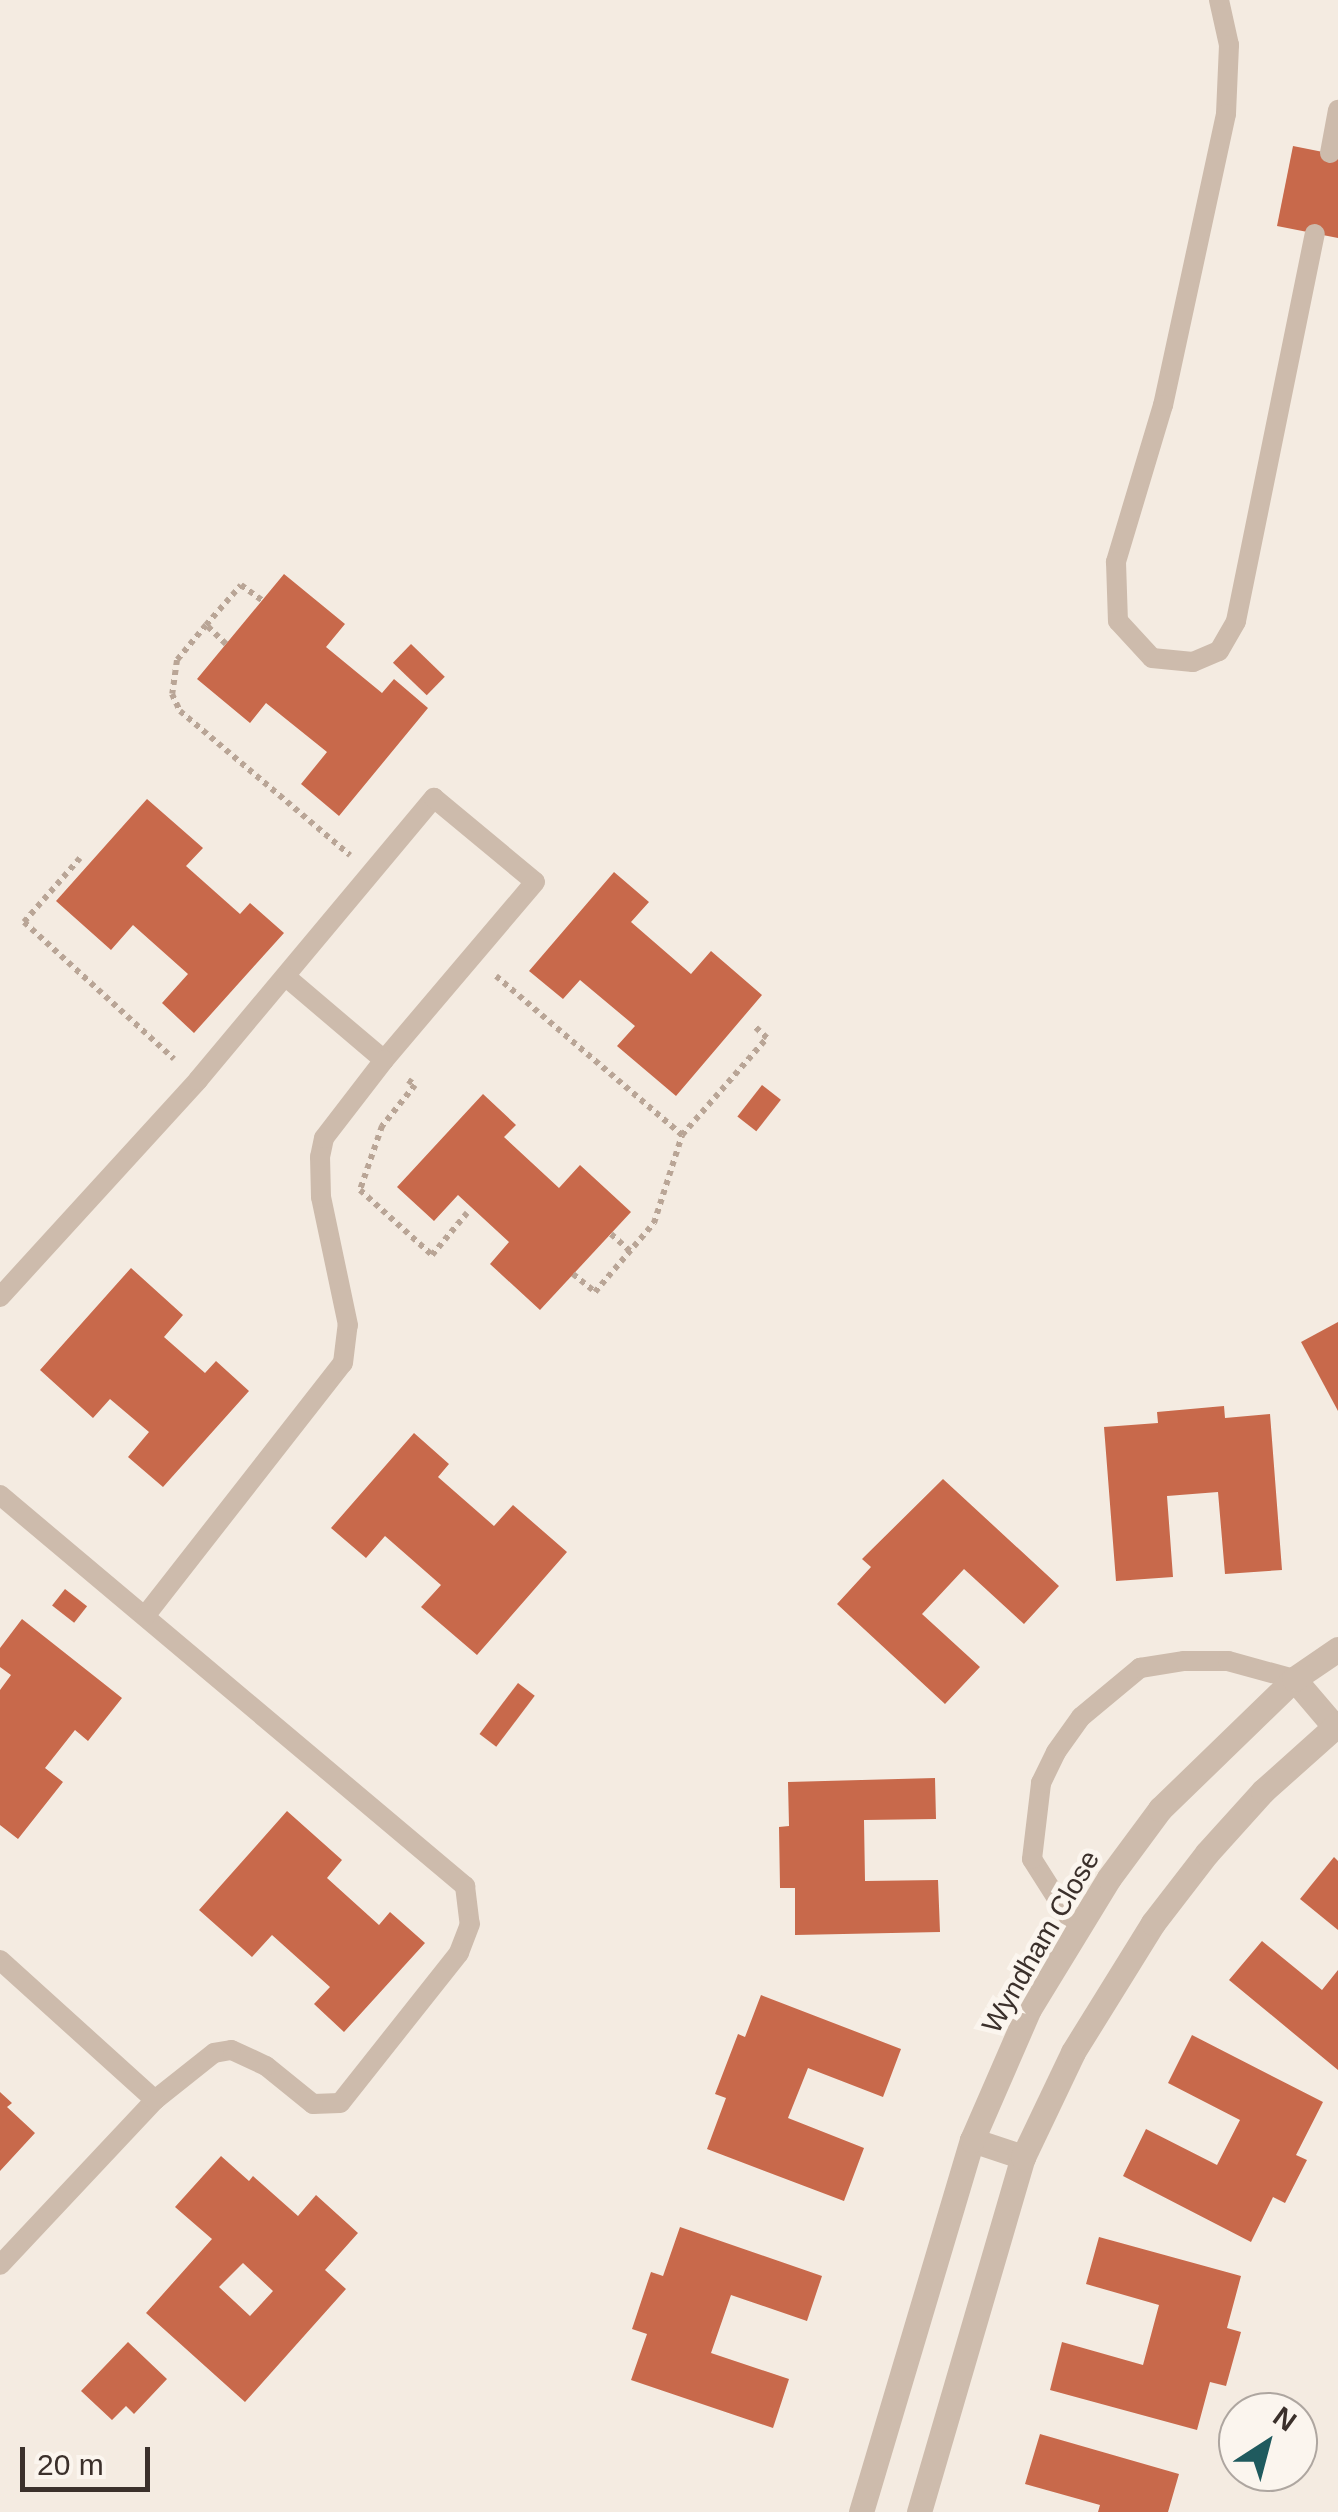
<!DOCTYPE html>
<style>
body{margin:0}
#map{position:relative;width:1338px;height:2512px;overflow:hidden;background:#f4ebe1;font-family:Arial,sans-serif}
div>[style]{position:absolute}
.building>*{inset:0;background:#c8694b;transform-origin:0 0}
.path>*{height:6px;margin-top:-3px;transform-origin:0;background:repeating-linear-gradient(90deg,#b9a596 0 5px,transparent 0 10px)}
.lane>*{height:20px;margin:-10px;padding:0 10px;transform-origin:10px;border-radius:10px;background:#cdbbac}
.street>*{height:25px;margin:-12.5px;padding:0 12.5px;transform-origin:12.5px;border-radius:12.5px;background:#cdbbac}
span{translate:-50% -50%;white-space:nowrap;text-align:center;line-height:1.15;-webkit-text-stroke:10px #fbf5ee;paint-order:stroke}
.street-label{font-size:28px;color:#3b302b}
.north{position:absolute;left:1218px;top:2392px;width:100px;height:100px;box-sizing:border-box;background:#fbf5ee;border:2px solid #aea6a0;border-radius:50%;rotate:36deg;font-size:28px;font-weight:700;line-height:40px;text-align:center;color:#3b302b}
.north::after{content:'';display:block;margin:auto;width:35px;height:45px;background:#1f5a5e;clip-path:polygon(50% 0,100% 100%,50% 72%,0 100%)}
.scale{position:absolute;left:20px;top:2447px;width:130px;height:45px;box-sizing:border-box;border:5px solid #3b302b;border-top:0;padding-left:12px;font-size:30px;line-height:35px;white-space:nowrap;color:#3b302b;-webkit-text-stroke:8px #fbf5ee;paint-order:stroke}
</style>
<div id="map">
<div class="building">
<i style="clip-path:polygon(1293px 146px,1338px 155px,1338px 238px,1277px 226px)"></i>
<i style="clip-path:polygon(284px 574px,345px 624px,326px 647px,382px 693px,394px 679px,428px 708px,339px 816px,301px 784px,327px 752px,266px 703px,250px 723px,197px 679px)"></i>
<i style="left:411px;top:644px;width:47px;height:26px;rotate:44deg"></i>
<i style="clip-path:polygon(147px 799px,203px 848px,186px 866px,240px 914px,250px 903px,284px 933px,194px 1033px,162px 1003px,188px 974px,133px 925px,111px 950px,56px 901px)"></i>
<i style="clip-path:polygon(614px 872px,649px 902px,631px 922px,691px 974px,711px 951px,762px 995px,676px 1096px,617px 1046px,635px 1026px,580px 980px,563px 999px,529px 971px)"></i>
<i style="left:762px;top:1085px;width:24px;height:40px;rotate:38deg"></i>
<i style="clip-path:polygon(483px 1094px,516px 1125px,504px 1137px,559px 1188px,580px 1165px,631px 1212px,540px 1310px,490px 1264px,509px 1242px,458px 1195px,434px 1221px,397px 1187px)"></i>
<i style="clip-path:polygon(131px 1268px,183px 1315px,164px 1337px,205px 1373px,216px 1361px,249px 1391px,163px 1487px,128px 1457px,149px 1432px,110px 1399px,93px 1418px,40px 1370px)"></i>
<i style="clip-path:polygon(1338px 1322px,1338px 1411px,1301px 1342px)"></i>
<i style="clip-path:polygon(1224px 1406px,1225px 1418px,1270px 1414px,1282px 1570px,1225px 1574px,1218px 1492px,1167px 1496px,1173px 1577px,1116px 1581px,1104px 1427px,1158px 1423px,1157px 1412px)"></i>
<i style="clip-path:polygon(414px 1433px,449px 1464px,438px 1477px,494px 1526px,513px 1505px,567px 1552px,477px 1655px,421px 1607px,441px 1585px,385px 1536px,366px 1558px,331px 1528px)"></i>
<i style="clip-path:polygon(943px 1479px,1059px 1586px,1024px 1624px,964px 1569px,922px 1614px,980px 1667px,945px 1704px,837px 1604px,871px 1567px,862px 1559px)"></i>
<i style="left:65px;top:1589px;width:28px;height:21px;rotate:38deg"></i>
<i style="clip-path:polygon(22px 1619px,122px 1698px,88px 1741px,75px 1730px,45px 1768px,63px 1782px,18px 1839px,0 1825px,0 1690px,11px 1675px,0 1667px,0 1648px)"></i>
<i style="left:518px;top:1683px;width:21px;height:64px;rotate:37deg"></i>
<i style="clip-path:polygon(935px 1778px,936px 1819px,864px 1820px,865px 1881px,938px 1880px,940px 1932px,795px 1935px,795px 1888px,780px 1888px,779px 1827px,789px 1826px,788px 1782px)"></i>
<i style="clip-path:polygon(287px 1811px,342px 1860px,327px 1878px,379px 1925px,390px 1912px,425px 1943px,344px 2032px,314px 2004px,330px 1987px,272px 1935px,252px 1957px,199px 1910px)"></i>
<i style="clip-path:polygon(1334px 1857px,1338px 1861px,1338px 1930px,1300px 1899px)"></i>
<i style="clip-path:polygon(1262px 1941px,1322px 1990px,1338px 1970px,1338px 2070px,1229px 1980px)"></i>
<i style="clip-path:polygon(761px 1995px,901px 2049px,883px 2097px,808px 2068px,788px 2118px,864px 2148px,844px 2201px,707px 2149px,726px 2098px,715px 2094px,738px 2034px,745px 2037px)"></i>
<i style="clip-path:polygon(1192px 2035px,1323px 2102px,1296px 2155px,1307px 2160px,1285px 2203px,1273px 2197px,1251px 2242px,1123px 2176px,1146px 2129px,1217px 2165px,1240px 2120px,1168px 2083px)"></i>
<i style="clip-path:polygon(0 2092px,12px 2103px,7px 2107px,35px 2133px,0 2171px)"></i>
<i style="clip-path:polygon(evenodd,221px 2156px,249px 2181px,253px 2176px,298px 2216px,316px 2195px,358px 2233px,325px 2270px,346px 2289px,245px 2402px,146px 2313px,212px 2239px,175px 2207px,221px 2156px,243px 2263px,273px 2291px,250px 2316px,219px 2287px,243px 2263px)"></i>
<i style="clip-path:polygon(680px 2227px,822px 2276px,807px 2321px,731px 2295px,711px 2353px,789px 2379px,773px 2428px,631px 2380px,647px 2334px,632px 2329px,651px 2272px,663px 2276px)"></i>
<i style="clip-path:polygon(1099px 2237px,1241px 2276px,1227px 2328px,1241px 2332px,1226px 2386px,1210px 2382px,1197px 2430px,1050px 2390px,1062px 2342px,1143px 2365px,1159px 2305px,1086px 2284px)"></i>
<i style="clip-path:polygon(128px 2342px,167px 2379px,134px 2414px,126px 2406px,112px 2420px,81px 2391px)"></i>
<i style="clip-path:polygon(1040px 2434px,1179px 2474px,1168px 2512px,1098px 2512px,1100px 2505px,1025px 2484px)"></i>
</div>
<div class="path">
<i style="left:206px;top:625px;width:53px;rotate:-48.8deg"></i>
<i style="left:241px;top:585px;width:26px;rotate:36deg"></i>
<i style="left:226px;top:644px;width:28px;rotate:-136deg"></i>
<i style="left:206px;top:625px;width:45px;rotate:129.6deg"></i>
<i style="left:177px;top:660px;width:34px;rotate:98deg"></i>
<i style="left:172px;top:694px;width:19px;rotate:65deg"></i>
<i style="left:180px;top:711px;width:223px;rotate:40.3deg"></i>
<i style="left:80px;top:858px;width:85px;rotate:131.2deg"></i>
<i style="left:24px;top:922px;width:203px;rotate:42.4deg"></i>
<i style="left:496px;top:976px;width:245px;rotate:40.5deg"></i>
<i style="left:682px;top:1135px;width:129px;rotate:-48.8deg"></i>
<i style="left:767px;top:1038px;width:19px;rotate:-137deg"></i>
<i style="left:408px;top:1080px;width:9px;rotate:36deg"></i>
<i style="left:415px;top:1085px;width:53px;rotate:128.8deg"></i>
<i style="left:382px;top:1126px;width:68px;rotate:109deg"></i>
<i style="left:360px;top:1190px;width:97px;rotate:42.1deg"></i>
<i style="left:432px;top:1255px;width:55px;rotate:-50.2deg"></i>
<i style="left:611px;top:1234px;width:27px;rotate:42deg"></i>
<i style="left:573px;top:1274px;width:28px;rotate:39deg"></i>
<i style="left:595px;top:1292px;width:91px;rotate:-49.5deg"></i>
<i style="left:654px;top:1223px;width:92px;rotate:-72.3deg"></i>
</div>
<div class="lane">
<i style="left:1219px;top:0;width:46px;rotate:77.5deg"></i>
<i style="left:1229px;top:45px;width:69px;rotate:92.5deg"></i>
<i style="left:1226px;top:114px;width:298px;rotate:102.2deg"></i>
<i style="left:1163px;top:405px;width:164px;rotate:106.7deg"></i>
<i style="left:1116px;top:562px;width:59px;rotate:88.1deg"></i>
<i style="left:1118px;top:621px;width:50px;rotate:47.4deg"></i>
<i style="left:1152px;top:658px;width:41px;rotate:5.6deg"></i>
<i style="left:1193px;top:662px;width:28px;rotate:-23deg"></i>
<i style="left:1219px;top:651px;width:34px;rotate:-60deg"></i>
<i style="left:1236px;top:621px;width:395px;rotate:-78.5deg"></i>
<i style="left:1330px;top:153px;width:44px;rotate:-79.5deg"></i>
<i style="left:0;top:1297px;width:294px;rotate:-47.6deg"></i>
<i style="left:198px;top:1080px;width:368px;rotate:-50.1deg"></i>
<i style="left:434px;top:798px;width:131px;rotate:39.7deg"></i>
<i style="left:535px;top:882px;width:233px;rotate:130.3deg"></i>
<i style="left:384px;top:1060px;width:128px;rotate:-139.7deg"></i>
<i style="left:0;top:1495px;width:608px;rotate:40.06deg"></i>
<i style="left:465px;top:1886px;width:38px;rotate:83deg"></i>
<i style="left:470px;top:1924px;width:31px;rotate:111deg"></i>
<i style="left:459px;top:1953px;width:191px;rotate:128.4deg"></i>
<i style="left:340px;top:2103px;width:27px;rotate:178deg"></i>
<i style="left:313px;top:2104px;width:60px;rotate:-141deg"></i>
<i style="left:266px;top:2066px;width:38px;rotate:-155deg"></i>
<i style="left:231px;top:2050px;width:17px;rotate:170deg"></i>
<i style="left:214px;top:2053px;width:75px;rotate:141.5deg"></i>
<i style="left:155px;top:2100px;width:226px;rotate:133.2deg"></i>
<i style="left:145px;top:1616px;width:321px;rotate:-52deg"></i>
<i style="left:343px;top:1363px;width:38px;rotate:-83deg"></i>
<i style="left:348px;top:1325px;width:131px;rotate:-101.9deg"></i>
<i style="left:321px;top:1197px;width:40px;rotate:-91.4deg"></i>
<i style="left:320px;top:1157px;width:19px;rotate:-78deg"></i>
<i style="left:324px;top:1138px;width:98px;rotate:-52.4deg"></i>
<i style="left:1077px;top:1930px;width:84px;rotate:-122.4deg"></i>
<i style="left:1032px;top:1859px;width:77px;rotate:-83.2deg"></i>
<i style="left:1041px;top:1783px;width:34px;rotate:-64deg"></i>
<i style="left:1056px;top:1752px;width:43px;rotate:-54.5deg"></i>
<i style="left:1081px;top:1717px;width:77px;rotate:-39.7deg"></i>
<i style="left:1140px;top:1668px;width:45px;rotate:-9deg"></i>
<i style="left:1184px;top:1661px;width:44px"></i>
<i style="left:1228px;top:1661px;width:68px;rotate:15.3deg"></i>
<i style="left:0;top:1960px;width:209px;rotate:42.1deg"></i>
</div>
<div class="street">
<i style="left:1294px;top:1679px;width:62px;rotate:49.6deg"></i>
<i style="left:972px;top:2140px;width:54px;rotate:18.4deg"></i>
<i style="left:861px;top:2512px;width:388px;rotate:-73.4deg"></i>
<i style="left:972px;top:2140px;width:143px;rotate:-66.5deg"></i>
<i style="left:1029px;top:2009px;width:153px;rotate:-58.6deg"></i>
<i style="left:1109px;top:1878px;width:86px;rotate:-53.5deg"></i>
<i style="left:1160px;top:1809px;width:187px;rotate:-44.1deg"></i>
<i style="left:1294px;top:1679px;width:53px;rotate:-34.3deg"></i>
<i style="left:919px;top:2512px;width:370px;rotate:-73.7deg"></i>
<i style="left:1023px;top:2157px;width:116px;rotate:-64.5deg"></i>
<i style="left:1073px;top:2052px;width:152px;rotate:-58.2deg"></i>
<i style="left:1153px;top:1923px;width:88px;rotate:-52.4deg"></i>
<i style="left:1207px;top:1853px;width:84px;rotate:-47.9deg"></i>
<i style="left:1263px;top:1791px;width:101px;rotate:-41.8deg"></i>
</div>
<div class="street-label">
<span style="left:1041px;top:1942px;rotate:-60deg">Wyndham Close</span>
</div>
<div class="north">N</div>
<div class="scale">20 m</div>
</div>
